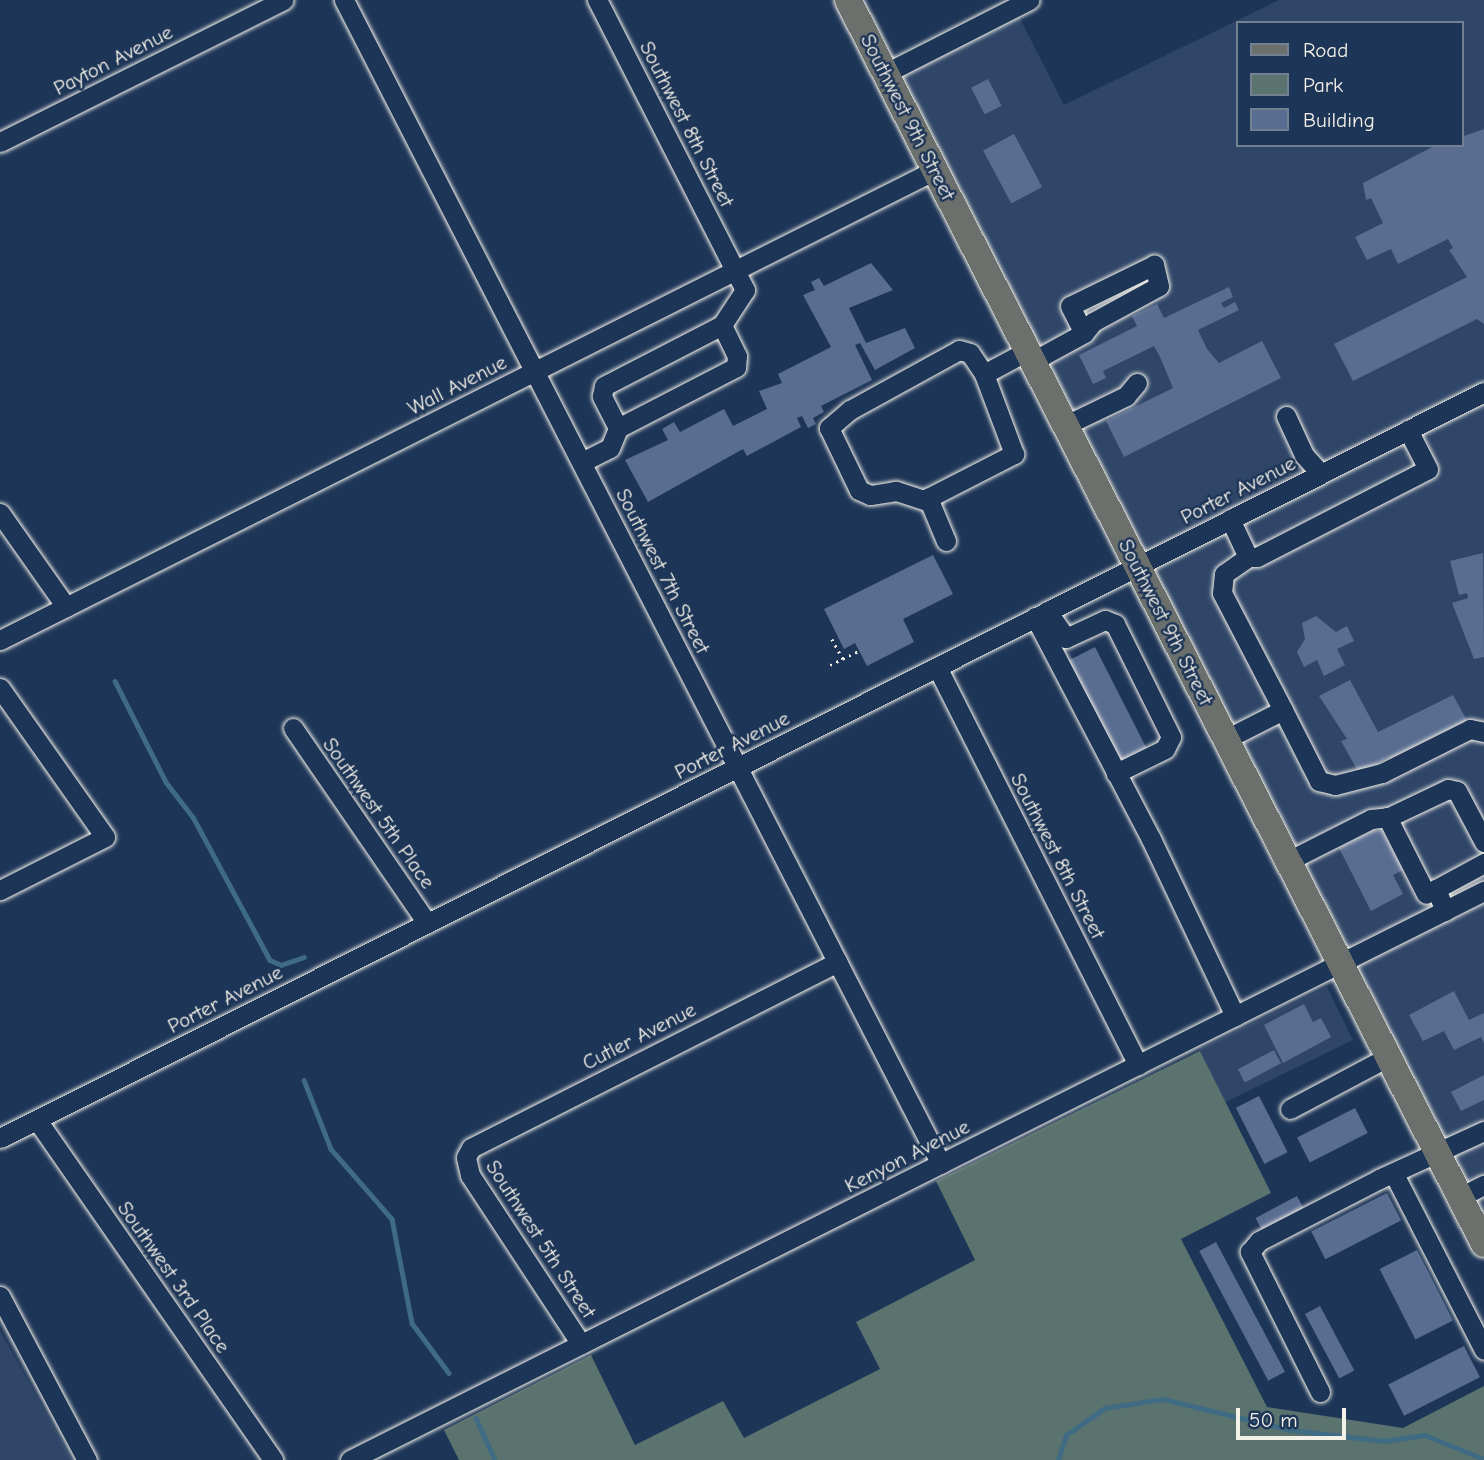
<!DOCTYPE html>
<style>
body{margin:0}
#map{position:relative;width:1484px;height:1460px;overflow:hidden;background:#1d3557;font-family:"Comic Neue",sans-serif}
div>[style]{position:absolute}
.built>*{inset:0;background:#2f4668;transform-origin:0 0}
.green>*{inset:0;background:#5b736e}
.stream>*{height:4.5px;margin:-2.25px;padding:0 2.25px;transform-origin:2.25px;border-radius:2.25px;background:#3f6b84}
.building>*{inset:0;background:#596d91;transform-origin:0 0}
.path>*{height:2.5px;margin-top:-1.25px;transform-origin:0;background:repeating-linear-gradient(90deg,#f4f1e8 0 2px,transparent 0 7px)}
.roads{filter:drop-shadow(0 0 2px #f4f1e8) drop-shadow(0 0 2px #f4f1e8)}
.minor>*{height:19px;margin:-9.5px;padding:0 9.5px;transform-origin:9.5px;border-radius:9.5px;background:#1d3557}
.major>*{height:26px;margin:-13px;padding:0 13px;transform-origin:13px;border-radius:13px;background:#6c706d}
span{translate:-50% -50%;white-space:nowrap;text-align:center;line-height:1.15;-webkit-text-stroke:5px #1d3557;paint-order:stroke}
.street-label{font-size:21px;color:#f4f1e8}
.legend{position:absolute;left:1236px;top:21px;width:228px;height:126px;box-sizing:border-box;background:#1d3557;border:2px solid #738091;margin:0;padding:9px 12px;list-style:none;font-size:21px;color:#f4f1e8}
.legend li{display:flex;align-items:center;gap:14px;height:35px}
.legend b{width:35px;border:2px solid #738091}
.scale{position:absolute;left:1236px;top:1408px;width:110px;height:32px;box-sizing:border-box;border:4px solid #f4f1e8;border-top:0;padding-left:9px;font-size:21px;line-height:24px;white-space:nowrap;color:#f4f1e8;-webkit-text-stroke:5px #1d3557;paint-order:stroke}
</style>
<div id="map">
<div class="built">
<i style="clip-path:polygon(evenodd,1279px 0,1484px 0,1484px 1244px,886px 73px,1014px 7px,1064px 105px,1279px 0,1237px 23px,1461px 23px,1461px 145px,1237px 145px,1237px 23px)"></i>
<i style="left:1327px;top:987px;width:59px;height:142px;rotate:64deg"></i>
<i style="clip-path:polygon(0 1331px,72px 1460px,0 1460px)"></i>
</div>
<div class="green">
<i style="clip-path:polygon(1200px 1051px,1271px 1193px,1181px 1239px,1267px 1407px,1403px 1428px,1484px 1386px,1484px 1460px,459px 1460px,444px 1430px,591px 1355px,635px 1445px,723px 1401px,744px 1438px,880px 1369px,856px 1322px,975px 1260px,936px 1181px)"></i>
</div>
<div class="stream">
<i style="left:115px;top:681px;width:113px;rotate:63.2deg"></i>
<i style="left:166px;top:782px;width:44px;rotate:52.4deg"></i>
<i style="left:193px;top:817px;width:162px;rotate:61.7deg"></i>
<i style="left:270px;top:960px;width:12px;rotate:24deg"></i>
<i style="left:281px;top:965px;width:24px;rotate:-19deg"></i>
<i style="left:304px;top:1080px;width:74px;rotate:68.6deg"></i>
<i style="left:331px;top:1149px;width:93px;rotate:48.9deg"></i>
<i style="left:392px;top:1219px;width:106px;rotate:79.1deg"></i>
<i style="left:412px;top:1323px;width:62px;rotate:53.5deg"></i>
<i style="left:476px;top:1418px;width:46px;rotate:65.7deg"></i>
<i style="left:1058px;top:1460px;width:26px;rotate:-72deg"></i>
<i style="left:1066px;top:1435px;width:47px;rotate:-34.7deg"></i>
<i style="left:1105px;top:1408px;width:59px;rotate:-8.8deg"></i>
<i style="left:1163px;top:1399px;width:132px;rotate:13.6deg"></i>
<i style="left:1291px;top:1430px;width:94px;rotate:6.7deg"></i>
<i style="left:1384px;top:1441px;width:41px;rotate:-8.3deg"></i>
<i style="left:1425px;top:1435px;width:64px;rotate:22.1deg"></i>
</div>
<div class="building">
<i style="left:988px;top:79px;width:30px;height:19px;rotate:63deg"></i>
<i style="clip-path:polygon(1484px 129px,1484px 324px,1477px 319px,1353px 381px,1334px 344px,1467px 277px,1449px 250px,1453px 248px,1448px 239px,1398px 264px,1391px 249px,1367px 260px,1355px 237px,1383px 223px,1371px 198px,1366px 200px,1363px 183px,1436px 145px,1461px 145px,1461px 137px)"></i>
<i style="left:1014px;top:134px;width:60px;height:35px;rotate:62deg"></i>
<i style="clip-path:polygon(871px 263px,893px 290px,849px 308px,866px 343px,905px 328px,915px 348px,875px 370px,860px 343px,855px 345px,872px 380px,821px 406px,824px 412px,813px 418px,816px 424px,808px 428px,802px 416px,797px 418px,801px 427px,747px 456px,743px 449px,648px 502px,625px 460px,668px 440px,662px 429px,674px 422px,680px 432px,724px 409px,733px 426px,767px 409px,759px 391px,782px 383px,778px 374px,831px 347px,803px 295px,815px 290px,811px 282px,819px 278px,824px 286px)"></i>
<i style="clip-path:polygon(1229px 287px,1233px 297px,1221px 303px,1224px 308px,1235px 302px,1239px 310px,1198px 330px,1207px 349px,1219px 363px,1262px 341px,1281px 378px,1124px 457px,1106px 421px,1173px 388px,1160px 357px,1154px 346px,1103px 371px,1106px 378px,1093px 384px,1079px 355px,1137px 326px,1132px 316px,1157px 304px,1164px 318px)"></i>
<i style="clip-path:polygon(1483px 553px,1484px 657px,1474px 659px,1452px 603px,1468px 598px,1467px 593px,1459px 595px,1450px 561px)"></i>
<i style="clip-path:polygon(933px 555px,953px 594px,903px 619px,914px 642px,867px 666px,855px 643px,844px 649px,824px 609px)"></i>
<i style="clip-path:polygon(1316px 616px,1336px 632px,1347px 626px,1354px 641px,1337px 649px,1345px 665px,1324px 676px,1317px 660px,1304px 667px,1297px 652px,1305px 639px,1302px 623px)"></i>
<i style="left:1095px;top:647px;width:113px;height:38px;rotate:63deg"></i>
<i style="clip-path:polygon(1350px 680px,1378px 732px,1453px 695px,1469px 724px,1393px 766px,1389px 757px,1359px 773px,1341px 741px,1347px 739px,1319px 696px)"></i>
<i style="clip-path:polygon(1373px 831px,1382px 831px,1403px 870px,1393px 875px,1403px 894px,1371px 911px,1339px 848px)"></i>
<i style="clip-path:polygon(1454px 991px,1469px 1020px,1484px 1013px,1484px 1043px,1481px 1037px,1454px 1050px,1444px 1031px,1423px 1041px,1409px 1015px)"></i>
<i style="clip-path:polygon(1304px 1004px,1313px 1022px,1321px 1018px,1331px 1037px,1283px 1063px,1264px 1025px)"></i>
<i style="left:1274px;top:1050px;width:15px;height:41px;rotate:62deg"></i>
<i style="clip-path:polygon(1484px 1075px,1484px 1100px,1461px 1111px,1451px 1092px)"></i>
<i style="left:1259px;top:1096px;width:63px;height:26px;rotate:63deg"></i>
<i style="left:1355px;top:1108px;width:28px;height:65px;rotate:63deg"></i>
<i style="left:1387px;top:1193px;width:31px;height:85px;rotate:63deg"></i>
<i style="left:1297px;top:1196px;width:15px;height:47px;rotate:62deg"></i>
<i style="left:1216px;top:1242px;width:147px;height:19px;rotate:62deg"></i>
<i style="left:1417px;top:1250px;width:79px;height:42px;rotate:63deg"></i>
<i style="left:1320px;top:1306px;width:73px;height:17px;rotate:62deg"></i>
<i style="left:1464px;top:1346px;width:35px;height:85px;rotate:63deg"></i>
</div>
<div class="path">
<i style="left:832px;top:639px;width:23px;rotate:61deg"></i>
<i style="left:830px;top:665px;width:32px;rotate:-26deg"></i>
</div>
<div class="roads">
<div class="minor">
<i style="left:344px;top:0;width:1308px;rotate:62.85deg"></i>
<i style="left:886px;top:73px;width:161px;rotate:-27deg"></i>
<i style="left:0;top:142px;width:317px;rotate:-26.6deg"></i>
<i style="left:1033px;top:361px;width:58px;rotate:-28.8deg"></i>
<i style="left:1084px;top:333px;width:14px;rotate:-51deg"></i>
<i style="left:1093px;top:322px;width:75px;rotate:-28.6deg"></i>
<i style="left:1159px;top:286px;width:22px;rotate:-103deg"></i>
<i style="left:1154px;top:265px;width:93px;rotate:154deg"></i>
<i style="left:1070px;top:306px;width:30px;rotate:63deg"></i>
<i style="left:1286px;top:416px;width:43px;rotate:65.2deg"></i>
<i style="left:1304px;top:455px;width:25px;rotate:48deg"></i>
<i style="left:1066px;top:425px;width:67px;rotate:-25.8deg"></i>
<i style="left:1126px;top:396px;width:17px;rotate:-50deg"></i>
<i style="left:618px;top:428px;width:36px;rotate:-117deg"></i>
<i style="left:602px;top:396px;width:10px;rotate:-79deg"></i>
<i style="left:604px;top:386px;width:133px;rotate:-27.3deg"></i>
<i style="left:582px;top:462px;width:31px;rotate:-27deg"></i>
<i style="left:610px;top:448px;width:22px;rotate:-68deg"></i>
<i style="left:618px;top:428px;width:133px;rotate:-27.3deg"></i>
<i style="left:736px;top:367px;width:11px;rotate:-85deg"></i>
<i style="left:737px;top:356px;width:34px;rotate:-116deg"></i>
<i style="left:722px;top:325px;width:42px;rotate:-56.7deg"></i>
<i style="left:745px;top:290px;width:326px;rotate:-117deg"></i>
<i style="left:927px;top:501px;width:33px;rotate:-162deg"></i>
<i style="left:896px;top:491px;width:26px;rotate:171deg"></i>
<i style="left:870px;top:495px;width:12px;rotate:-156deg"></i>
<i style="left:859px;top:490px;width:69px;rotate:-115.8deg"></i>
<i style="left:829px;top:428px;width:28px;rotate:-41deg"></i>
<i style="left:850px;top:410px;width:124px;rotate:-28.8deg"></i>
<i style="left:959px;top:350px;width:11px;rotate:15deg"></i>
<i style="left:970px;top:353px;width:25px;rotate:56deg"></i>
<i style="left:0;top:513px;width:115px;rotate:54.9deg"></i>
<i style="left:1230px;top:519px;width:42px;rotate:64.7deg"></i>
<i style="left:1248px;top:557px;width:9px"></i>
<i style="left:1257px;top:557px;width:192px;rotate:-27.2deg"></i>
<i style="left:1428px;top:469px;width:44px;rotate:-117.1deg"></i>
<i style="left:946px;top:541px;width:47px;rotate:-112.7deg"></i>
<i style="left:928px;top:498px;width:97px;rotate:-27.1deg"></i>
<i style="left:1014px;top:454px;width:85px;rotate:-110.6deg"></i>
<i style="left:984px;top:374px;width:49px;rotate:-28.1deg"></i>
<i style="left:1047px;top:611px;width:33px;rotate:55deg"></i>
<i style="left:1066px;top:638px;width:43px;rotate:-24.8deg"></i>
<i style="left:1105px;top:620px;width:11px;rotate:22deg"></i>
<i style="left:1115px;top:624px;width:126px;rotate:63.6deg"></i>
<i style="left:1171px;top:737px;width:13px;rotate:117deg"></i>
<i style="left:1165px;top:749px;width:55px;rotate:153.9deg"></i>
<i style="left:1035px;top:617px;width:250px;rotate:62.4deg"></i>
<i style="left:1151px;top:839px;width:196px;rotate:64.6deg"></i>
<i style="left:0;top:640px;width:1046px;rotate:-26.69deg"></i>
<i style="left:937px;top:667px;width:446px;rotate:63.2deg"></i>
<i style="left:0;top:688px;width:182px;rotate:54.8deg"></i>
<i style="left:105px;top:837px;width:118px;rotate:153.2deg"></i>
<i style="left:1283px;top:710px;width:80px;rotate:63.1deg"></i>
<i style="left:1319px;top:781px;width:16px;rotate:14deg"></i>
<i style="left:1335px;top:785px;width:49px;rotate:-14.3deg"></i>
<i style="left:1382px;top:773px;width:98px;rotate:-26.6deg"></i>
<i style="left:1470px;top:729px;width:14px;rotate:12deg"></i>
<i style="left:293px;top:728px;width:237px;rotate:55.5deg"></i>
<i style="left:1226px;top:739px;width:64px;rotate:-27deg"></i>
<i style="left:1283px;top:710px;width:132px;rotate:-117.5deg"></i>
<i style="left:1222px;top:593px;width:19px;rotate:-84deg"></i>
<i style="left:1224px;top:574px;width:29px;rotate:-35deg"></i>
<i style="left:1387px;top:817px;width:86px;rotate:63.1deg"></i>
<i style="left:1288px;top:861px;width:93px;rotate:-26.8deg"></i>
<i style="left:1371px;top:819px;width:18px;rotate:-6deg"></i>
<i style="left:1389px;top:817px;width:65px;rotate:-25.4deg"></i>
<i style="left:1448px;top:789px;width:9px;rotate:13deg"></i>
<i style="left:1457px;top:791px;width:58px;rotate:62.1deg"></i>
<i style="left:1445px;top:911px;width:24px;rotate:-112deg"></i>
<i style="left:1436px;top:889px;width:55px;rotate:-28.4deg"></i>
<i style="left:1290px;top:1109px;width:111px;rotate:-28deg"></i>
<i style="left:37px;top:1120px;width:414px;rotate:55.2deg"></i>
<i style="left:0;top:1138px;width:1661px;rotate:-26.69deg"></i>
<i style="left:1395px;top:1176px;width:195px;rotate:62.9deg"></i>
<i style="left:1460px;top:1197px;width:27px;rotate:-27deg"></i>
<i style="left:0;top:1296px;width:186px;rotate:62.1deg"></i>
<i style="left:581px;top:1344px;width:202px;rotate:-123.3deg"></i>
<i style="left:470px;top:1175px;width:18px;rotate:-103deg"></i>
<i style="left:466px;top:1157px;width:10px;rotate:-61deg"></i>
<i style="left:471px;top:1148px;width:411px;rotate:-26.9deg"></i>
<i style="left:1320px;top:1392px;width:157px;rotate:-116.6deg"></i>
<i style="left:1250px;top:1252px;width:14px;rotate:-51deg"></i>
<i style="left:1259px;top:1241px;width:135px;rotate:-27.3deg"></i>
<i style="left:1379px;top:1179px;width:115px;rotate:-24.6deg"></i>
<i style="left:350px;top:1460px;width:1269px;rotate:-26.65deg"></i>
</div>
<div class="major">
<i style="left:848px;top:0;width:1397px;rotate:62.92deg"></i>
</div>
</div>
<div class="street-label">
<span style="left:113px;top:60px;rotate:-27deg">Payton Avenue</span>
<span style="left:908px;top:117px;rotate:63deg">Southwest 9th Street</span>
<span style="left:687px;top:124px;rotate:63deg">Southwest 8th Street</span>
<span style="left:457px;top:385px;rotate:-27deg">Wall Avenue</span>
<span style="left:1238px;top:490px;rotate:-27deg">Porter Avenue</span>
<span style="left:663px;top:571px;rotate:63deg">Southwest 7th Street</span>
<span style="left:1166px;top:622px;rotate:63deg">Southwest 9th Street</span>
<span style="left:732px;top:745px;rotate:-27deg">Porter Avenue</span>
<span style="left:379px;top:813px;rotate:55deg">Southwest 5th Place</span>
<span style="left:1058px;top:856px;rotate:63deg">Southwest 8th Street</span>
<span style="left:225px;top:999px;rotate:-27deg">Porter Avenue</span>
<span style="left:639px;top:1036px;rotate:-27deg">Cutler Avenue</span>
<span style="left:907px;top:1156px;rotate:-27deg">Kenyon Avenue</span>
<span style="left:541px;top:1239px;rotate:57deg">Southwest 5th Street</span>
<span style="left:174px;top:1277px;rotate:55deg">Southwest 3rd Place</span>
</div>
<ul class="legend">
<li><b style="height:9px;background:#6c706d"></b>Road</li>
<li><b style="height:19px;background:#5b736e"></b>Park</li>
<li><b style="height:19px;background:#596d91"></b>Building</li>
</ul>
<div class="scale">50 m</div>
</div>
